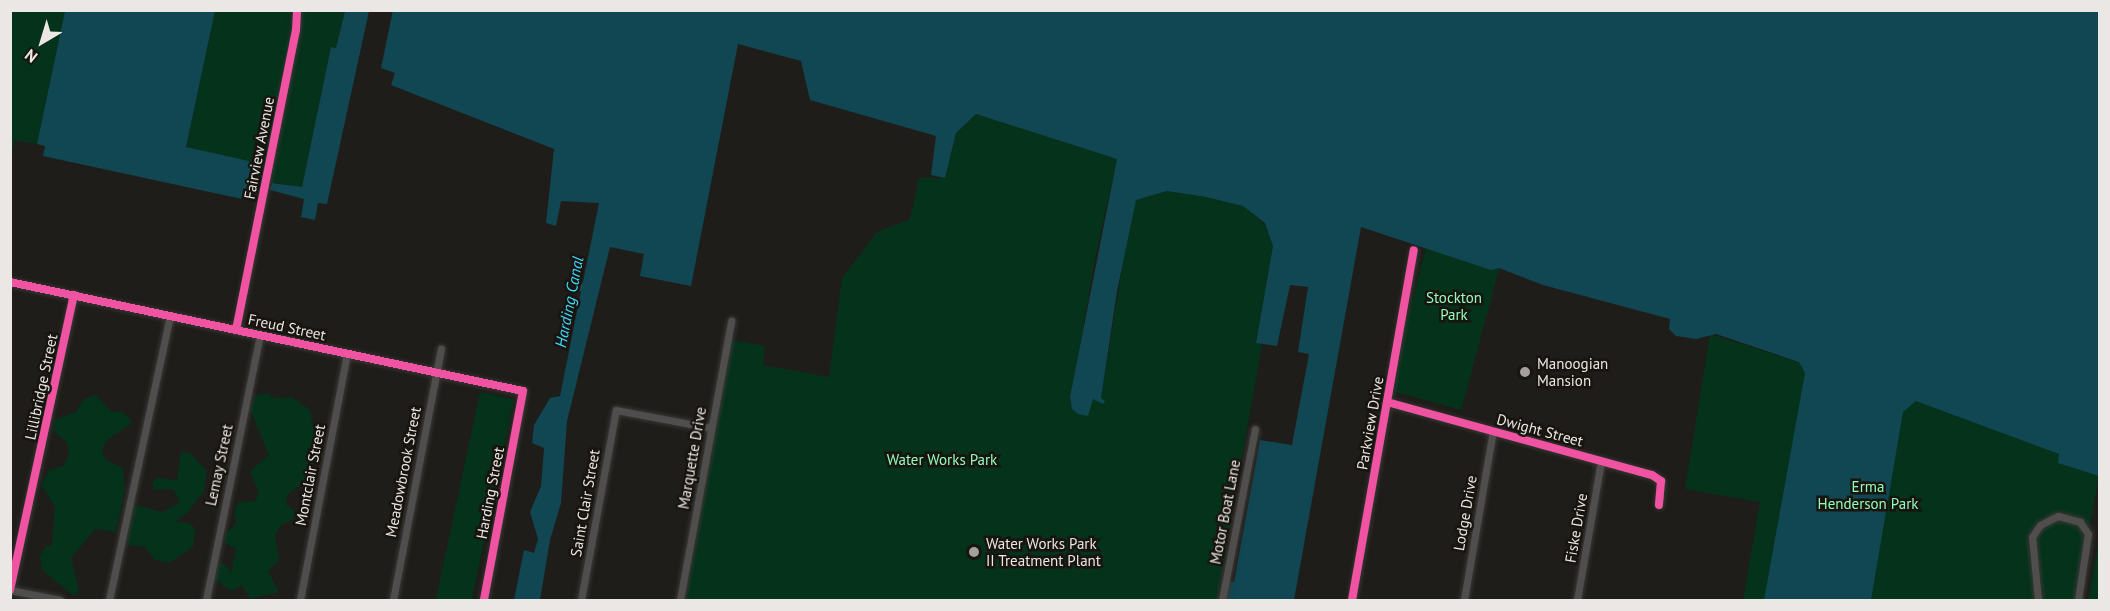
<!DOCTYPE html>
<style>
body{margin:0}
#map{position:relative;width:2110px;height:611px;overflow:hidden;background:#1f1d1a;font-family:"PT Sans",sans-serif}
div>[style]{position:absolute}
.green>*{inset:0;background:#04321b;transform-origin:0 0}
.water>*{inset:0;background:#104753}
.roads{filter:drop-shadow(0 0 2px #3a3835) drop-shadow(0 0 2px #3a3835)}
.minor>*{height:7px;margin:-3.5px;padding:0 3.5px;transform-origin:3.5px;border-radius:3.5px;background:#4f4e4c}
.cycleway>*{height:8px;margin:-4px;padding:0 4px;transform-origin:4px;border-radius:4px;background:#f153a3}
.dots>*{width:16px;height:16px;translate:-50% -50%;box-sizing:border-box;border:3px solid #18140f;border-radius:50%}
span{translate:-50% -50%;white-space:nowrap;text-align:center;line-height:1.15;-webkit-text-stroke:5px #18140f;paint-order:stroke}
.street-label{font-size:15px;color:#eae7e4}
.park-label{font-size:15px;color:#92fdbc}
.poi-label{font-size:15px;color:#eae7e4}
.left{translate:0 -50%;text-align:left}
.water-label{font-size:16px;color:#3cdbfe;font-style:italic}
.frame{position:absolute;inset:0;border:12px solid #eae7e4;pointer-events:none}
.north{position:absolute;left:12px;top:12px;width:60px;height:60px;-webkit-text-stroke:4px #18140f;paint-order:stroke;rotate:218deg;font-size:16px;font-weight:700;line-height:24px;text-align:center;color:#eae7e4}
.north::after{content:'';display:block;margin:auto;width:21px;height:27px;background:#eae7e4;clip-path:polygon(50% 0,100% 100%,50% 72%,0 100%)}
</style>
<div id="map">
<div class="green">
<i style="clip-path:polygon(11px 10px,65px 11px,37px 144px,15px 140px,11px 155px)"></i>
<i style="clip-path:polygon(215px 11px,345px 11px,336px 48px,331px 48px,302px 188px,279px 183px,272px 183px,270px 190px,258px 186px,261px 167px,186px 147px)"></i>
<i style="clip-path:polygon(976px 114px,1117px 159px,1095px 259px,1070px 404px,1101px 398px,1132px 205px,1136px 200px,1167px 191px,1206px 197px,1244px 206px,1271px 230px,1273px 246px,1256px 342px,1262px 344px,1217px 600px,685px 600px,732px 340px,765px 346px,763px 365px,829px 377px,842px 278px,877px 232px,910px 219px,919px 178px,945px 178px,956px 133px)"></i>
<i style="left:1426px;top:248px;width:76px;height:147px;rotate:15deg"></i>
<i style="clip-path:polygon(1710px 334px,1926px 402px,2060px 454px,2059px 463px,2099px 476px,2076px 600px,1743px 600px,1760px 502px,1685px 489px)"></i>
<i style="left:480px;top:392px;width:35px;height:212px;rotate:12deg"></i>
<i style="clip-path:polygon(268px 393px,273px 398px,292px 397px,310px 410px,314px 432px,313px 475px,288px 494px,286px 505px,295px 510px,294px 519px,281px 525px,275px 536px,279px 561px,268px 571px,279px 592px,250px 599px,242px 585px,232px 591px,215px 580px,218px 563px,225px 564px,231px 573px,236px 548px,226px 544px,224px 536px,236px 523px,234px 511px,239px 502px,255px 501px,259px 494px,250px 471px,269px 455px,250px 409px,255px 396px)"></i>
<i style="clip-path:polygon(96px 395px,112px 412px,123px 412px,133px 422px,106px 441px,102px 451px,106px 460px,123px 468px,125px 489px,116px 532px,95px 529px,71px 558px,79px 590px,74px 596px,42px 570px,40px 556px,46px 546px,52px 545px,55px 507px,41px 485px,49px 470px,63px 466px,69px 454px,67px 442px,53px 431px,54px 420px,76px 412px,84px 399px)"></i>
<i style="clip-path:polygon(181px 451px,191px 454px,207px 471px,204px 491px,187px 513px,175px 522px,189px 523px,195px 528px,193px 547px,170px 563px,155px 560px,145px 547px,126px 545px,135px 505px,163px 512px,180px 502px,173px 489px,154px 490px,152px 484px,156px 478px,177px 480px)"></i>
<i style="clip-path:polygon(2099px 540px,2099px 600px,2088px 600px)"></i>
</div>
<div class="water">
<i style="clip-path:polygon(393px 10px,2099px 11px,2099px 476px,2058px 463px,2059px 454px,1916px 401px,1903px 412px,1871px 600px,1764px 600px,1805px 373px,1799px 362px,1716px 334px,1696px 339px,1676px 336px,1669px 329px,1670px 319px,1543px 285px,1499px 268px,1491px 270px,1361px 227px,1294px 600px,1224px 600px,1227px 582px,1234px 582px,1260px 440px,1292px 445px,1309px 354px,1298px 352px,1308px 287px,1290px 285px,1277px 346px,1256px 343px,1273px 246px,1265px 223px,1243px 206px,1206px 197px,1167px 191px,1136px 200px,1117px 291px,1101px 398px,1105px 401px,1103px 404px,1093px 399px,1088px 416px,1078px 414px,1072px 409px,1070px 397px,1117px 159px,976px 114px,956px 133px,945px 178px,931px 175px,936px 136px,810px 100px,801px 61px,738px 44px,691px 286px,640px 276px,644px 254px,610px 247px,567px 421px,561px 503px,550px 540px,540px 600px,514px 600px,524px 550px,534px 553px,538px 539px,530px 512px,541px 486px,544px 448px,532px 443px,534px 425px,550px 398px,560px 396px,581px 291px,575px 292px,583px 282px,599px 203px,561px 201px,556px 226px,546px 223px,554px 149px,391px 85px,395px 73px,381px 68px)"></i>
<i style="clip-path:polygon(65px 11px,215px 11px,186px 147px,249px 161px,255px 186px,242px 199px,43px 156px,45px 146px,37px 144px)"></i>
<i style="clip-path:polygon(345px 11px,369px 11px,327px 204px,318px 203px,315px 220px,301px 217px,304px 199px,270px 190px,272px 183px,302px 187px,331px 47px,336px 48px)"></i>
</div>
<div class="roads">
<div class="minor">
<i style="left:10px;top:282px;width:524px;rotate:12deg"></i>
<i style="left:523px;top:391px;width:213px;rotate:100.6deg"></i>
<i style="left:236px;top:330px;width:306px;rotate:-78.7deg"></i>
<i style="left:296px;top:30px;width:20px;rotate:-87deg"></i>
<i style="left:1387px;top:402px;width:275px;rotate:15.4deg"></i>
<i style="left:1652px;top:475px;width:11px;rotate:34deg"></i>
<i style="left:1661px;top:481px;width:24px;rotate:95deg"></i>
<i style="left:10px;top:590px;width:302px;rotate:-77.8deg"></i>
<i style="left:10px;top:590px;width:51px;rotate:11.3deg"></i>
<i style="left:109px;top:600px;width:290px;rotate:-77.9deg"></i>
<i style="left:206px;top:600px;width:270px;rotate:-78.5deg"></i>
<i style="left:300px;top:600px;width:250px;rotate:-79.2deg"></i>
<i style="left:393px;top:600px;width:256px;rotate:-79.2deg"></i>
<i style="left:581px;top:600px;width:193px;rotate:-79.6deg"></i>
<i style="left:616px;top:410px;width:97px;rotate:10.7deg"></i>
<i style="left:680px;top:600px;width:284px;rotate:-79.6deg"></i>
<i style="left:1222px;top:600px;width:174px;rotate:-79.1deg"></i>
<i style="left:1352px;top:600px;width:355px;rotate:-80deg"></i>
<i style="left:1464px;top:600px;width:171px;rotate:-80.3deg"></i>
<i style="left:1577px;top:600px;width:141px;rotate:-80.2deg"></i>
<i style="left:2038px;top:600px;width:63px;rotate:-95.4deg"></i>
<i style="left:2032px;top:537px;width:14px;rotate:-56deg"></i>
<i style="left:2040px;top:525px;width:20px;rotate:-27deg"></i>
<i style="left:2058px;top:516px;width:23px;rotate:15deg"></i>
<i style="left:2080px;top:522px;width:14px;rotate:56deg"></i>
<i style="left:2088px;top:534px;width:67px;rotate:98.6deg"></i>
</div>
</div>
<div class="cycleway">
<i style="left:10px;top:282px;width:524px;rotate:12deg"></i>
<i style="left:523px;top:391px;width:213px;rotate:100.6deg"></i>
<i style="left:236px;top:330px;width:306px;rotate:-78.7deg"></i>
<i style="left:296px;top:30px;width:20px;rotate:-87deg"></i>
<i style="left:1387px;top:402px;width:275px;rotate:15.4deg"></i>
<i style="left:1652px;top:475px;width:11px;rotate:34deg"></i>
<i style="left:1661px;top:481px;width:24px;rotate:95deg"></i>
<i style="left:10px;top:590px;width:302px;rotate:-77.8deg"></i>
<i style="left:1352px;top:600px;width:355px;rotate:-80deg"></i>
</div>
<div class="dots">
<i style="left:1525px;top:372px;background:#a3a09d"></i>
<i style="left:974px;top:552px;background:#a3a09d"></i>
</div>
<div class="street-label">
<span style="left:259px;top:148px;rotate:-79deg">Fairview Avenue</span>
<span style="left:287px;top:327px;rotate:12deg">Freud Street</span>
<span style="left:41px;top:387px;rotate:-78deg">Lillibridge Street</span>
<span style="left:1370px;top:423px;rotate:-80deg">Parkview Drive</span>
<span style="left:1540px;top:430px;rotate:15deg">Dwight Street</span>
<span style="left:692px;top:458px;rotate:-80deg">Marquette Drive</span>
<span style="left:219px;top:465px;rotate:-78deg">Lemay Street</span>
<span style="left:403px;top:472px;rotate:-79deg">Meadowbrook Street</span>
<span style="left:310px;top:475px;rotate:-79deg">Montclair Street</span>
<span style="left:490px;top:493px;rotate:-79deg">Harding Street</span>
<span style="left:585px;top:503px;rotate:-80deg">Saint Clair Street</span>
<span style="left:1225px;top:512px;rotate:-79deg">Motor Boat Lane</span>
<span style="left:1465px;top:513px;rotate:-80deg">Lodge Drive</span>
<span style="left:1576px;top:528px;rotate:-80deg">Fiske Drive</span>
</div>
<div class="park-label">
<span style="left:1454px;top:306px">Stockton<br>Park</span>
<span style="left:942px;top:460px">Water Works Park</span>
<span style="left:1868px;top:495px">Erma<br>Henderson Park</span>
</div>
<div class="poi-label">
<span class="left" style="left:1537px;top:372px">Manoogian<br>Mansion</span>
<span class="left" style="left:986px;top:552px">Water Works Park<br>II Treatment Plant</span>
</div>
<div class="water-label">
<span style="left:569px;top:302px;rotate:-79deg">Harding Canal</span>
</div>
<div class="frame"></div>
<div class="north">N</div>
</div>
